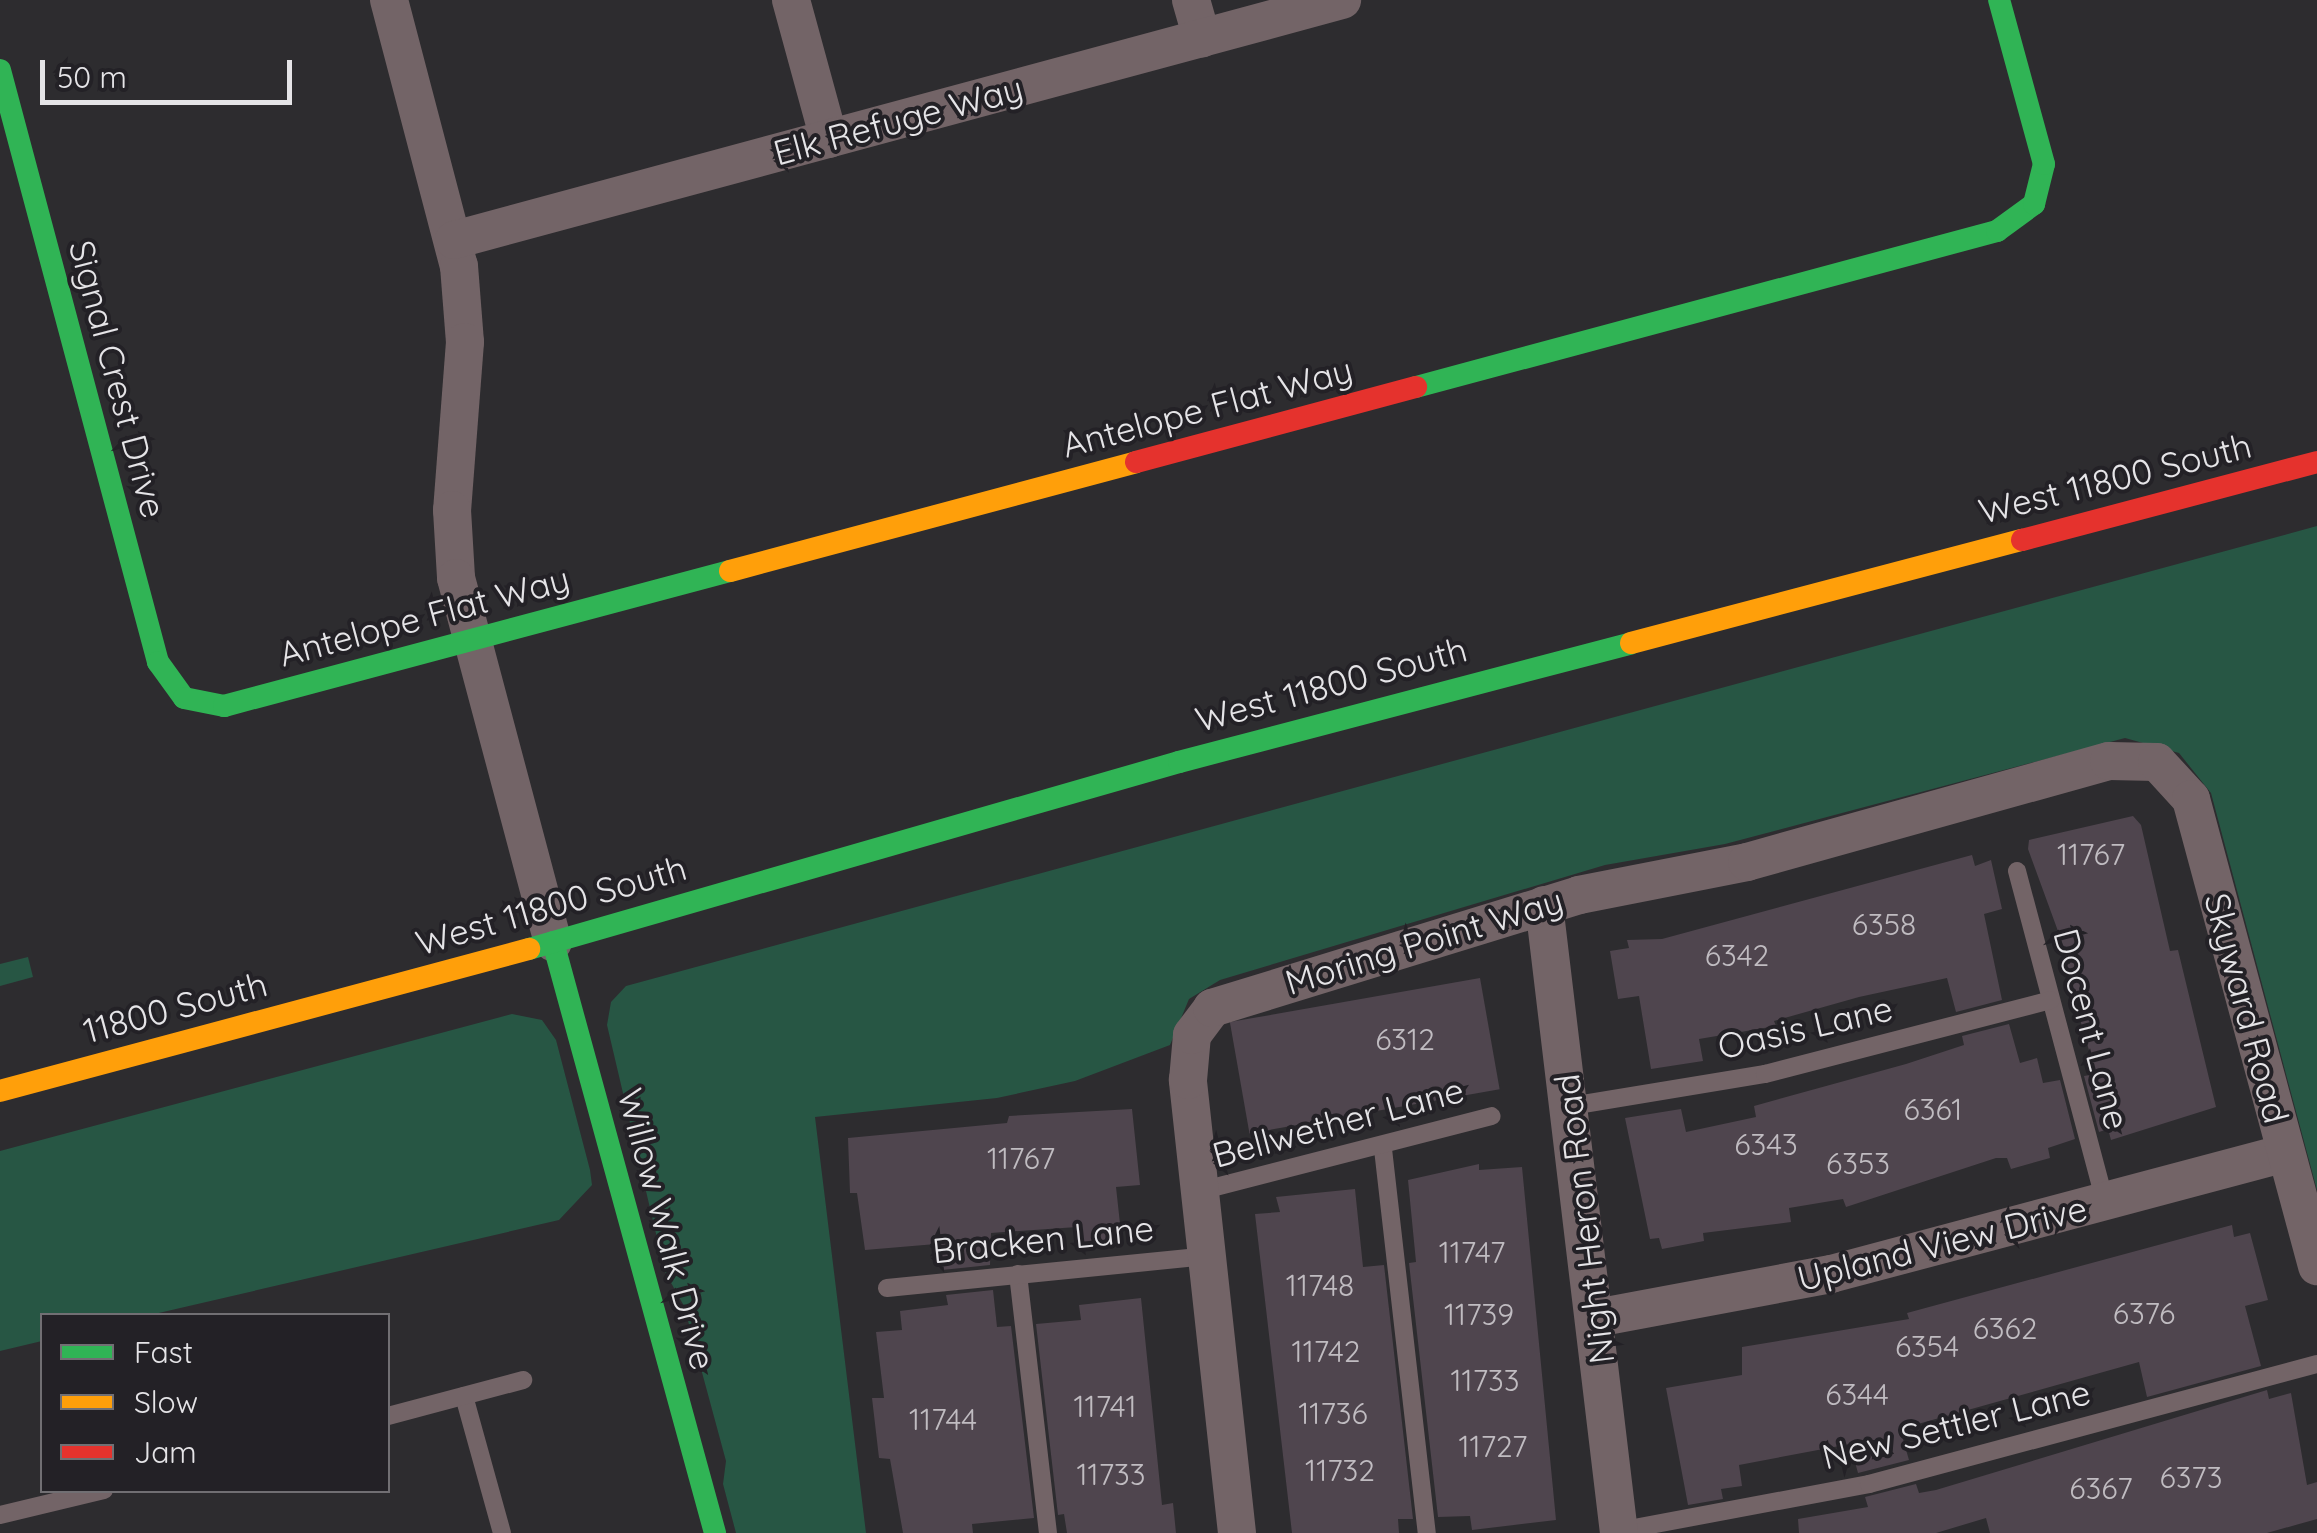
<!DOCTYPE html>
<style>
body{margin:0}
#map{position:relative;width:2317px;height:1533px;overflow:hidden;background:#2d2c2f;font-family:Quicksand,sans-serif}
div>[style]{position:absolute}
.green>*{inset:0;background:#275644}
.building>*{inset:0;background:#4f454e;transform-origin:0 0}
.lane>*{height:18px;margin:-9px;padding:0 9px;transform-origin:9px;border-radius:9px;background:#736467}
.street>*{height:38px;margin:-19px;padding:0 19px;transform-origin:19px;border-radius:19px;background:#736467}
.fast>*{height:22px;margin:-11px;padding:0 11px;transform-origin:11px;border-radius:11px;background:#30b455}
.slow>*{height:22px;margin:-11px;padding:0 11px;transform-origin:11px;border-radius:11px;background:#ff9f0a}
.jam>*{height:22px;margin:-11px;padding:0 11px;transform-origin:11px;border-radius:11px;background:#e5322d}
span{translate:-50% -50%;white-space:nowrap;text-align:center;line-height:1.15;-webkit-text-stroke:8px #232126;paint-order:stroke}
.number-label{font-size:30px;color:#c0bcc1}
.number-label span{-webkit-text-stroke-width:0}
.street-label{font-size:35px;color:#e5e4e7}
.legend{position:absolute;left:40px;top:1313px;width:350px;height:180px;box-sizing:border-box;background:#232126;border:2px solid #716f73;margin:0;padding:12px 18px;list-style:none;font-size:30px;color:#e5e4e7}
.legend li{display:flex;align-items:center;gap:20px;height:50px}
.legend b{width:50px;border:2px solid #716f73}
.scale{position:absolute;left:40px;top:60px;width:252px;height:45px;box-sizing:border-box;border:5px solid #e5e4e7;border-top:0;padding-left:12px;font-size:30px;line-height:35px;white-space:nowrap;color:#e5e4e7;-webkit-text-stroke:8px #232126;paint-order:stroke}
</style>
<div id="map">
<div class="green">
<i style="clip-path:polygon(2317px 526px,2317px 1190px,2211px 793px,2179px 753px,2125px 738px,1725px 844px,1605px 865px,1220px 980px,1189px 999px,1170px 1045px,1075px 1081px,997px 1098px,815px 1117px,866px 1533px,736px 1533px,723px 1484px,726px 1461px,684px 1306px,665px 1272px,607px 1025px,611px 1002px,626px 986px)"></i>
<i style="clip-path:polygon(28px 957px,33px 977px,0 986px,0 964px)"></i>
<i style="clip-path:polygon(512px 1014px,542px 1020px,556px 1040px,590px 1170px,592px 1185px,559px 1220px,150px 1315px,42px 1316px,42px 1341px,0 1351px,0 1151px)"></i>
</div>
<div class="building">
<i style="clip-path:polygon(2133px 816px,2141px 825px,2170px 951px,2178px 950px,2216px 1107px,2111px 1140px,2108px 1129px,2099px 1132px,2084px 1076px,2096px 1074px,2064px 965px,2070px 964px,2028px 849px,2029px 840px)"></i>
<i style="clip-path:polygon(1972px 855px,1975px 866px,1991px 860px,2002px 909px,1984px 914px,2002px 1000px,1956px 1012px,1947px 978px,1859px 997px,1774px 1021px,1776px 1026px,1699px 1039px,1703px 1061px,1651px 1069px,1639px 996px,1618px 999px,1610px 951px,1629px 948px,1627px 940px,1662px 939px)"></i>
<i style="left:1480px;top:978px;width:113px;height:254px;rotate:80deg"></i>
<i style="clip-path:polygon(2009px 1024px,2020px 1063px,2037px 1058px,2043px 1083px,2060px 1080px,2075px 1139px,2048px 1148px,2050px 1158px,2011px 1169px,2007px 1158px,1996px 1158px,1846px 1207px,1843px 1199px,1789px 1208px,1791px 1222px,1703px 1233px,1704px 1241px,1662px 1249px,1659px 1238px,1650px 1239px,1625px 1118px,1681px 1109px,1686px 1132px,1756px 1117px,1754px 1106px,1906px 1064px,1964px 1045px,1962px 1036px)"></i>
<i style="clip-path:polygon(1132px 1109px,1140px 1185px,1116px 1187px,1122px 1242px,1079px 1245px,1077px 1227px,991px 1233px,990px 1265px,942px 1270px,936px 1244px,865px 1250px,857px 1193px,850px 1193px,848px 1138px,1007px 1123px,1009px 1116px)"></i>
<i style="clip-path:polygon(1479px 1164px,1479px 1170px,1522px 1167px,1556px 1520px,1472px 1530px,1470px 1516px,1438px 1517px,1409px 1263px,1416px 1262px,1408px 1180px)"></i>
<i style="clip-path:polygon(1355px 1189px,1363px 1267px,1384px 1265px,1413px 1519px,1398px 1519px,1399px 1533px,1292px 1533px,1255px 1214px,1280px 1212px,1276px 1197px)"></i>
<i style="clip-path:polygon(2232px 1225px,2234px 1237px,2250px 1233px,2268px 1300px,2245px 1306px,2261px 1366px,2147px 1397px,2139px 1362px,1900px 1429px,1909px 1460px,1858px 1473px,1850px 1444px,1739px 1465px,1742px 1486px,1721px 1489px,1723px 1499px,1688px 1505px,1666px 1388px,1742px 1375px,1742px 1347px,1909px 1319px,1907px 1313px)"></i>
<i style="clip-path:polygon(993px 1290px,997px 1327px,1011px 1326px,1034px 1518px,972px 1524px,973px 1533px,903px 1533px,890px 1459px,879px 1458px,872px 1398px,884px 1398px,876px 1332px,902px 1330px,900px 1311px,948px 1305px,946px 1295px)"></i>
<i style="clip-path:polygon(1141px 1298px,1162px 1505px,1173px 1503px,1176px 1533px,1067px 1533px,1064px 1514px,1058px 1515px,1036px 1324px,1081px 1320px,1079px 1305px)"></i>
<i style="clip-path:polygon(2267px 1390px,2269px 1399px,2291px 1393px,2307px 1485px,2317px 1482px,2317px 1519px,2267px 1533px,1990px 1533px,1986px 1518px,1936px 1533px,1799px 1533px,1798px 1519px,1868px 1507px,1865px 1497px,1916px 1484px,1919px 1493px,1936px 1490px)"></i>
</div>
<div class="lane">
<i style="left:2017px;top:871px;width:342px;rotate:75.1deg"></i>
<i style="left:1571px;top:1106px;width:197px;rotate:-9.4deg"></i>
<i style="left:1765px;top:1074px;width:295px;rotate:-14.5deg"></i>
<i style="left:1383px;top:1149px;width:387px;rotate:83.5deg"></i>
<i style="left:1200px;top:1191px;width:301px;rotate:-14.4deg"></i>
<i style="left:1018px;top:1274px;width:261px;rotate:83.4deg"></i>
<i style="left:887px;top:1288px;width:321px;rotate:-5.7deg"></i>
<i style="left:464px;top:1396px;width:142px;rotate:74.5deg"></i>
<i style="left:388px;top:1416px;width:140px;rotate:-14.9deg"></i>
<i style="left:0;top:1515px;width:107px;rotate:-13.5deg"></i>
<i style="left:1618px;top:1531px;width:255px;rotate:-10.6deg"></i>
<i style="left:1869px;top:1484px;width:464px;rotate:-15deg"></i>
</div>
<div class="street">
<i style="left:389px;top:0;width:275px;rotate:75.3deg"></i>
<i style="left:459px;top:266px;width:76px;rotate:85.5deg"></i>
<i style="left:465px;top:342px;width:169px;rotate:94.4deg"></i>
<i style="left:452px;top:510px;width:68px;rotate:86.6deg"></i>
<i style="left:456px;top:578px;width:377px;rotate:75.1deg"></i>
<i style="left:791px;top:0;width:144px;rotate:74.7deg"></i>
<i style="left:1191px;top:0;width:40px;rotate:74deg"></i>
<i style="left:454px;top:240px;width:920px;rotate:-15.12deg"></i>
<i style="left:1544px;top:905px;width:632px;rotate:83.19deg"></i>
<i style="left:1596px;top:1318px;width:239px;rotate:-10.6deg"></i>
<i style="left:1831px;top:1274px;width:470px;rotate:-14.9deg"></i>
<i style="left:1237px;top:1533px;width:456px;rotate:-96.2deg"></i>
<i style="left:1188px;top:1080px;width:45px;rotate:-84.9deg"></i>
<i style="left:1192px;top:1035px;width:34px;rotate:-53deg"></i>
<i style="left:1212px;top:1008px;width:384px;rotate:-17.1deg"></i>
<i style="left:1579px;top:895px;width:171px;rotate:-11.1deg"></i>
<i style="left:1747px;top:862px;width:376px;rotate:-15.6deg"></i>
<i style="left:2109px;top:761px;width:48px;rotate:1.2deg"></i>
<i style="left:2157px;top:762px;width:50px;rotate:47.4deg"></i>
<i style="left:2191px;top:799px;width:484px;rotate:74.9deg"></i>
</div>
<div class="fast">
<i style="left:0;top:70px;width:613px;rotate:75.06deg"></i>
<i style="left:158px;top:662px;width:44px;rotate:54.2deg"></i>
<i style="left:184px;top:698px;width:41px;rotate:11.3deg"></i>
<i style="left:224px;top:706px;width:524px;rotate:-14.94deg"></i>
<i style="left:1416px;top:387px;width:602px;rotate:-15.03deg"></i>
<i style="left:1997px;top:231px;width:46px;rotate:-36.1deg"></i>
<i style="left:2034px;top:204px;width:41px;rotate:-76deg"></i>
<i style="left:2044px;top:164px;width:170px;rotate:-105.3deg"></i>
<i style="left:553px;top:942px;width:613px;rotate:74.67deg"></i>
<i style="left:529px;top:949px;width:676px;rotate:-16.05deg"></i>
<i style="left:1179px;top:762px;width:467px;rotate:-14.7deg"></i>
</div>
<div class="slow">
<i style="left:730px;top:571px;width:420px;rotate:-15deg"></i>
<i style="left:1631px;top:643px;width:404px;rotate:-14.8deg"></i>
<i style="left:0;top:1091px;width:548px;rotate:-15.03deg"></i>
</div>
<div class="jam">
<i style="left:1136px;top:462px;width:290px;rotate:-15deg"></i>
<i style="left:2022px;top:540px;width:305px;rotate:-14.8deg"></i>
</div>
<div class="number-label">
<span style="left:2091px;top:854px">11767</span>
<span style="left:1884px;top:924px">6358</span>
<span style="left:1737px;top:955px">6342</span>
<span style="left:1405px;top:1039px">6312</span>
<span style="left:1933px;top:1109px">6361</span>
<span style="left:1766px;top:1144px">6343</span>
<span style="left:1021px;top:1158px">11767</span>
<span style="left:1858px;top:1163px">6353</span>
<span style="left:1472px;top:1252px">11747</span>
<span style="left:1320px;top:1285px">11748</span>
<span style="left:2144px;top:1313px">6376</span>
<span style="left:1479px;top:1314px">11739</span>
<span style="left:2005px;top:1328px">6362</span>
<span style="left:1927px;top:1346px">6354</span>
<span style="left:1326px;top:1351px">11742</span>
<span style="left:1485px;top:1380px">11733</span>
<span style="left:1857px;top:1394px">6344</span>
<span style="left:1105px;top:1406px">11741</span>
<span style="left:1333px;top:1413px">11736</span>
<span style="left:943px;top:1419px">11744</span>
<span style="left:1493px;top:1446px">11727</span>
<span style="left:1340px;top:1470px">11732</span>
<span style="left:1111px;top:1474px">11733</span>
<span style="left:2191px;top:1477px">6373</span>
<span style="left:2101px;top:1488px">6367</span>
</div>
<div class="street-label">
<span style="left:898px;top:120px;rotate:-15deg">Elk Refuge Way</span>
<span style="left:118px;top:379px;rotate:75deg">Signal Crest Drive</span>
<span style="left:1207px;top:407px;rotate:-15deg">Antelope Flat Way</span>
<span style="left:2115px;top:478px;rotate:-14deg">West 11800 South</span>
<span style="left:424px;top:616px;rotate:-15deg">Antelope Flat Way</span>
<span style="left:1331px;top:684px;rotate:-15deg">West 11800 South</span>
<span style="left:551px;top:905px;rotate:-16deg">West 11800 South</span>
<span style="left:1424px;top:941px;rotate:-17deg">Moring Point Way</span>
<span style="left:175px;top:1007px;rotate:-15deg">11800 South</span>
<span style="left:2247px;top:1008px;rotate:75deg">Skyward Road</span>
<span style="left:1805px;top:1027px;rotate:-13deg">Oasis Lane</span>
<span style="left:2092px;top:1029px;rotate:75deg">Docent Lane</span>
<span style="left:1338px;top:1122px;rotate:-15deg">Bellwether Lane</span>
<span style="left:1584px;top:1219px;rotate:-97deg">Night Heron Road</span>
<span style="left:667px;top:1229px;rotate:75deg">Willow Walk Drive</span>
<span style="left:1043px;top:1239px;rotate:-6deg">Bracken Lane</span>
<span style="left:1942px;top:1243px;rotate:-14deg">Upland View Drive</span>
<span style="left:1956px;top:1424px;rotate:-14deg">New Settler Lane</span>
</div>
<ul class="legend">
<li><b style="height:12px;background:#30b455"></b>Fast</li>
<li><b style="height:12px;background:#ff9f0a"></b>Slow</li>
<li><b style="height:12px;background:#e5322d"></b>Jam</li>
</ul>
<div class="scale">50 m</div>
</div>
